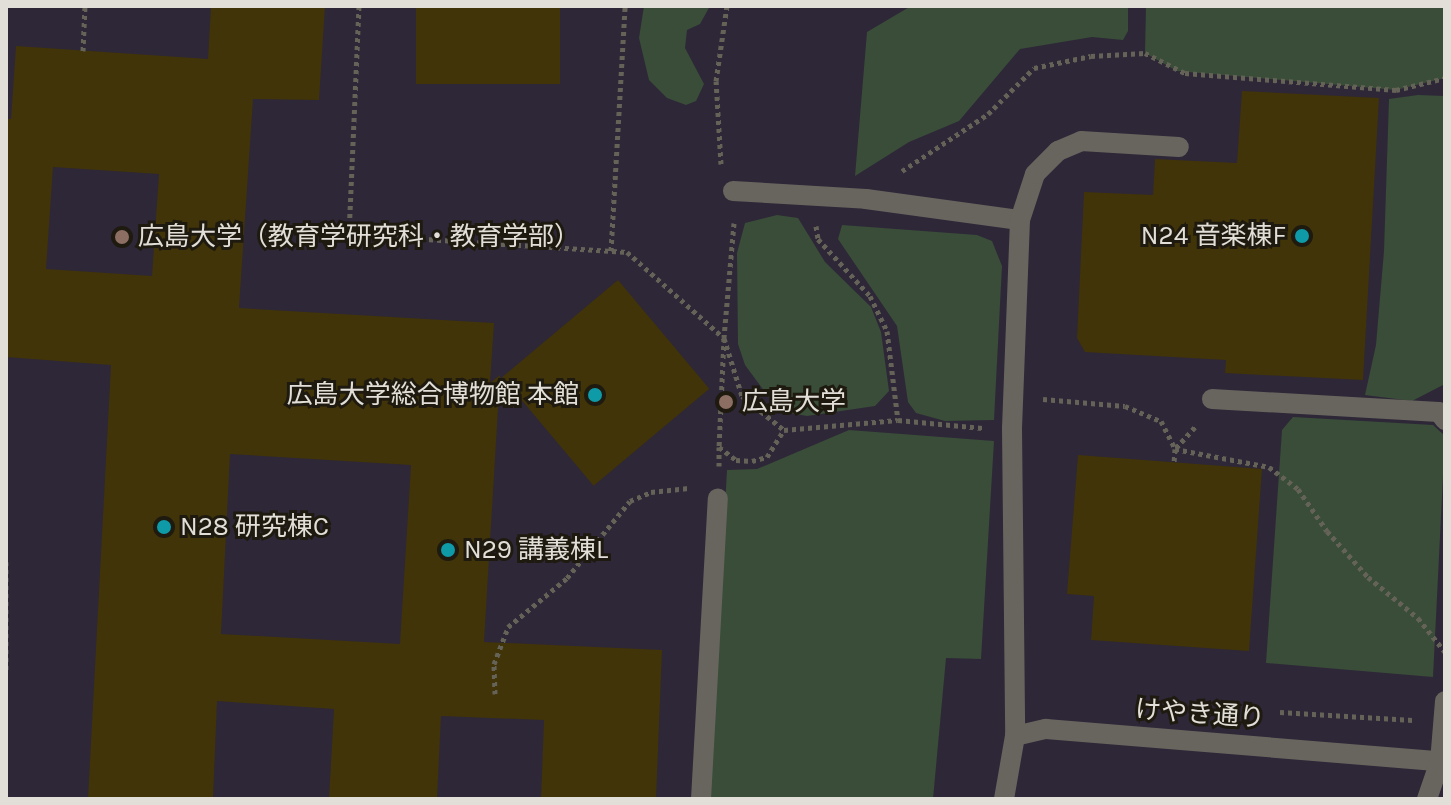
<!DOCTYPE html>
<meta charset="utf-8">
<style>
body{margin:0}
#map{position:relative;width:1451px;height:805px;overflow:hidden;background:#272318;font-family:Karla,"Noto Sans JP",sans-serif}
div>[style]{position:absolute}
.education>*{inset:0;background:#2e2737;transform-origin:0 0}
.green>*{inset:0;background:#394d39}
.building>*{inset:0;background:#413408;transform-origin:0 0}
.path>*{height:5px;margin-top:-2.5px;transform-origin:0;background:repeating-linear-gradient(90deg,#656258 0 4px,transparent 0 8px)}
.minor>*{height:20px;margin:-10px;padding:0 10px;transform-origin:10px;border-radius:10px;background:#68655f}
.dots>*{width:22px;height:22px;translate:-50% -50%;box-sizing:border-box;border:4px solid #1e1a0f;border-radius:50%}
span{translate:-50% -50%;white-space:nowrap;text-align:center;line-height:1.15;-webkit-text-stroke:6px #1e1a0f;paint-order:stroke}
.poi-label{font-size:26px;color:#e2dfd8}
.right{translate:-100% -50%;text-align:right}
.left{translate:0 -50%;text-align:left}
.street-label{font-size:26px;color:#e2dfd8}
.frame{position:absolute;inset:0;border:8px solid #e2dfd8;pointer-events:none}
</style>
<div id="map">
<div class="education">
<i style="left:6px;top:6px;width:1439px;height:793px"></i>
</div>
<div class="green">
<i style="clip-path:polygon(644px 6px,710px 6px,700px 24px,687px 30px,685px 48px,704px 84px,696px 101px,686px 105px,667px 98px,649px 80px,639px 38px)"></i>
<i style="clip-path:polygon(911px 6px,1128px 6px,1128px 31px,1123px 40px,1092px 37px,1020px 49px,959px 121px,909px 142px,855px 176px,867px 32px)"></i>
<i style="clip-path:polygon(1146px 6px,1445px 6px,1445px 78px,1396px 90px,1177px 71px,1145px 53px)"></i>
<i style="clip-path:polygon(1418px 95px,1445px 96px,1445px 384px,1412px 401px,1365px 395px,1376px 345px,1384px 251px,1389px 99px)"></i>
<i style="clip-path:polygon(777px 215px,798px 218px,825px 262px,871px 307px,881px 332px,889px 391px,875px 406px,807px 416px,779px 411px,745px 365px,738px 344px,737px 253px,745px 223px)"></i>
<i style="clip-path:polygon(842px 225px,977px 235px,992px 241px,1002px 266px,994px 420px,945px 421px,916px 413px,908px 402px,897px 326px,838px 239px)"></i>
<i style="clip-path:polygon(1293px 417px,1433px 425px,1445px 436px,1433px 677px,1266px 663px,1282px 430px)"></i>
<i style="clip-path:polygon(849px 430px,994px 441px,981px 659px,946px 658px,933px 799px,709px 799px,727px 470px,757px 469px)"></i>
</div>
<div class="building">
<i style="clip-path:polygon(evenodd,211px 6px,325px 6px,319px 100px,253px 99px,239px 308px,494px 323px,490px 383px,500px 375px,484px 642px,662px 650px,656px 799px,541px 799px,544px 720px,441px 716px,437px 799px,329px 799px,334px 709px,217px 701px,213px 799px,88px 799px,111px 365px,6px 357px,6px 119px,11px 119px,16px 46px,208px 59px,211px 6px,53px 167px,159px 174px,152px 276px,46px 269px,53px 167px,211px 6px,230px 454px,411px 465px,400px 644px,221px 634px,230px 454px)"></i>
<i style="left:416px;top:6px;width:144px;height:78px"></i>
<i style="clip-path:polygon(1242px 91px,1379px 98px,1363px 380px,1225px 373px,1226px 360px,1085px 352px,1077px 338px,1084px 192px,1153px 195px,1155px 159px,1237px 163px)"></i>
<i style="left:618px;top:280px;width:142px;height:151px;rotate:50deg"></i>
<i style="clip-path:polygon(1078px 455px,1262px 469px,1249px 651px,1091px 640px,1094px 596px,1067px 594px)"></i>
</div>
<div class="path">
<i style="left:359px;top:6px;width:228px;rotate:92.5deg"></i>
<i style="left:349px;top:234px;width:279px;rotate:3.7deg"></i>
<i style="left:627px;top:252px;width:130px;rotate:41.6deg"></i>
<i style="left:724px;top:338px;width:109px;rotate:92.6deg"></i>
<i style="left:83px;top:51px;width:45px;rotate:-87.5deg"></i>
<i style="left:721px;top:164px;width:83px;rotate:-93.4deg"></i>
<i style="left:716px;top:81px;width:76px;rotate:-81.7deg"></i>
<i style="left:902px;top:171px;width:103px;rotate:-33.5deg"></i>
<i style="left:988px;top:114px;width:65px;rotate:-45deg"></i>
<i style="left:1034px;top:68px;width:58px;rotate:-11.9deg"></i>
<i style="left:1091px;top:56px;width:54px;rotate:-3.2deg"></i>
<i style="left:1145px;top:53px;width:45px;rotate:26.6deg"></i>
<i style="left:1185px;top:73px;width:212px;rotate:4.6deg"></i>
<i style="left:1396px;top:90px;width:50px;rotate:-13.8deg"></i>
<i style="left:734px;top:223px;width:115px;rotate:95deg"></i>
<i style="left:724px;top:338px;width:61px;rotate:72.8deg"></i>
<i style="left:742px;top:396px;width:54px;rotate:39deg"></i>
<i style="left:784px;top:430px;width:114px;rotate:-5deg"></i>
<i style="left:898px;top:420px;width:85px;rotate:5.4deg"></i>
<i style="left:816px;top:226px;width:13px;rotate:81deg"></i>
<i style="left:818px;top:239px;width:77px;rotate:47.6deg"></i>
<i style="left:870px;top:296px;width:39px;rotate:64deg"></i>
<i style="left:887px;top:331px;width:90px;rotate:83deg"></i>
<i style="left:611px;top:251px;width:245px;rotate:-86.7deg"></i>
<i style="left:1043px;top:399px;width:82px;rotate:4.9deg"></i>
<i style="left:1125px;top:406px;width:39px;rotate:23deg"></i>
<i style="left:1161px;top:421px;width:31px;rotate:63deg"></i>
<i style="left:1175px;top:449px;width:14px;rotate:94deg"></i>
<i style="left:1176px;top:448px;width:30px;rotate:-48deg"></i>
<i style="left:1175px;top:449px;width:96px;rotate:10.8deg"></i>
<i style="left:1269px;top:467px;width:36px;rotate:37deg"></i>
<i style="left:1298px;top:489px;width:51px;rotate:55.4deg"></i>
<i style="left:1327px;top:531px;width:62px;rotate:48.3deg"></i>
<i style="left:1368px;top:577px;width:65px;rotate:39.4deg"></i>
<i style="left:1418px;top:618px;width:43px;rotate:51.5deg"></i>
<i style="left:719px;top:466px;width:19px;rotate:-90deg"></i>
<i style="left:719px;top:447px;width:21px;rotate:37deg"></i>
<i style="left:736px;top:460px;width:16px;rotate:4deg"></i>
<i style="left:752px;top:461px;width:16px;rotate:-15deg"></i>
<i style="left:767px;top:457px;width:32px;rotate:-58deg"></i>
<i style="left:6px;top:562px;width:111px;rotate:90deg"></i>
<i style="left:495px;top:694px;width:30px;rotate:-92deg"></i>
<i style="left:494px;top:664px;width:40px;rotate:-69deg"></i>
<i style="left:508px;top:627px;width:77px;rotate:-39.7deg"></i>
<i style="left:567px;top:578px;width:99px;rotate:-50.7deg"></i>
<i style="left:630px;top:501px;width:23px;rotate:-23deg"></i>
<i style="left:651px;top:492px;width:38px;rotate:-6deg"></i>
<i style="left:1280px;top:712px;width:133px;rotate:3.4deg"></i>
</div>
<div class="minor">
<i style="left:733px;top:191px;width:133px;rotate:3.4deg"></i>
<i style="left:866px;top:199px;width:155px;rotate:7.8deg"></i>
<i style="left:1020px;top:220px;width:208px;rotate:92.2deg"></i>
<i style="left:1012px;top:428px;width:308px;rotate:89.4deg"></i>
<i style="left:1015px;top:736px;width:64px;rotate:99.9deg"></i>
<i style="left:1020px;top:220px;width:48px;rotate:-71.9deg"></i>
<i style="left:1035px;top:174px;width:33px;rotate:-45deg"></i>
<i style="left:1058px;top:151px;width:25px;rotate:-23deg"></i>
<i style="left:1081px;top:141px;width:98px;rotate:3.5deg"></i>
<i style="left:1212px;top:399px;width:227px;rotate:3.3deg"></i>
<i style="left:1439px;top:412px;width:10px;rotate:53deg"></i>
<i style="left:1015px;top:736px;width:32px;rotate:-13deg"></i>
<i style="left:1046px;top:729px;width:400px;rotate:4.7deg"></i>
<i style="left:701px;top:799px;width:301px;rotate:-86.8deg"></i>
<i style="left:1427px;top:799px;width:39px;rotate:-71deg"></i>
<i style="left:1440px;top:762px;width:61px;rotate:-85.3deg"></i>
</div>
<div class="dots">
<i style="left:1302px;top:236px;background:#0f9aa8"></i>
<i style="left:122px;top:237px;background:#8d6e63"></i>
<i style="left:595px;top:395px;background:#0f9aa8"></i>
<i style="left:726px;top:402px;background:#8d6e63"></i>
<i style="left:164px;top:527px;background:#0f9aa8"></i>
<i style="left:448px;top:550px;background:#0f9aa8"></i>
</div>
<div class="poi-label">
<span class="right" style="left:1286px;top:236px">N24 音楽棟F</span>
<span class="left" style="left:138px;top:237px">広島大学（教育学研究科・教育学部）</span>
<span class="right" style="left:579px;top:395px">広島大学総合博物館 本館</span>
<span class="left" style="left:742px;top:402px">広島大学</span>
<span class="left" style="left:180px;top:527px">N28 研究棟C</span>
<span class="left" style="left:464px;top:550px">N29 講義棟L</span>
</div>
<div class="street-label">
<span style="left:1200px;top:714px;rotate:4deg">けやき通り</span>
</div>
<div class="frame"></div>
</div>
